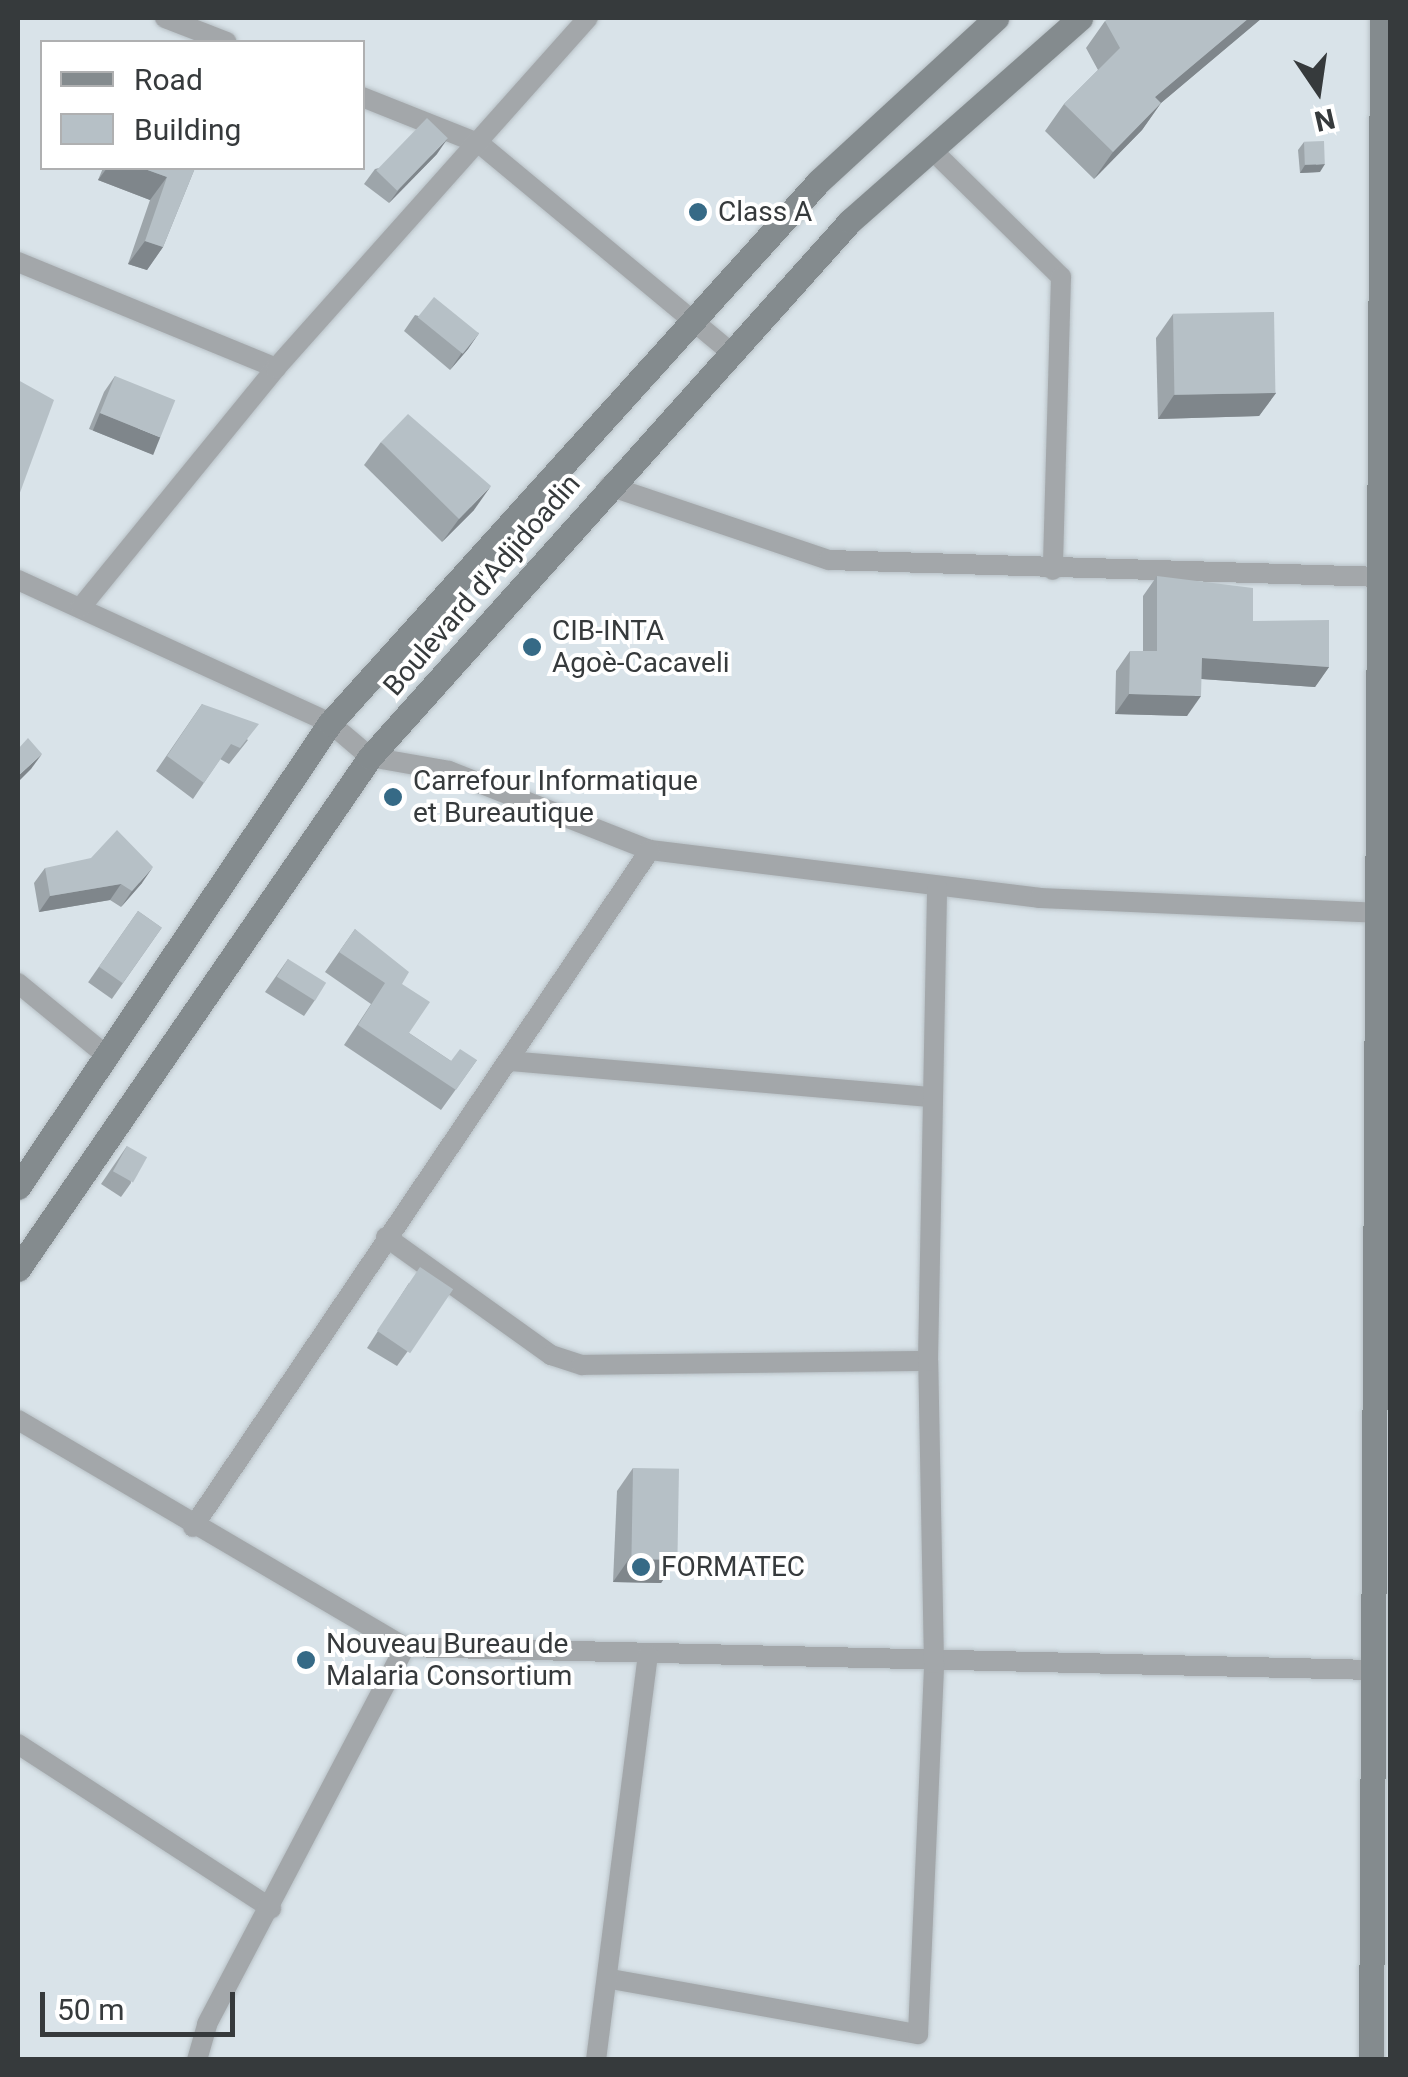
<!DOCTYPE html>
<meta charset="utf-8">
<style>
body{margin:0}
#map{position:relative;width:1408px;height:2077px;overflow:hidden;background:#d9e3e9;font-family:Roboto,sans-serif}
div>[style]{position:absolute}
.roads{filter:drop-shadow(0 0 2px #b8c1c6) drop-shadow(0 0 2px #b8c1c6)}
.street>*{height:20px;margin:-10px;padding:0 10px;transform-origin:10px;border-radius:10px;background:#a3a7aa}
.secondary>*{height:25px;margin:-12.5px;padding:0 12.5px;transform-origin:12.5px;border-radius:12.5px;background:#848b8e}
.wall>*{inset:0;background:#9da5aa;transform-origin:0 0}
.shaded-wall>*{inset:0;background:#7f868b;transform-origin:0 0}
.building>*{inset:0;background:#b6c0c6;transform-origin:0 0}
.dots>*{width:28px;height:28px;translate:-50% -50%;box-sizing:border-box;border:5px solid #fff;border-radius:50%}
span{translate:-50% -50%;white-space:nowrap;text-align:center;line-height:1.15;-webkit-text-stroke:8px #fff;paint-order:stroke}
.poi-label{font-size:28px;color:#363a3c}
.left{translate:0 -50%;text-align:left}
.street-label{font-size:28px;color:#363a3c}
.frame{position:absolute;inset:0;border:20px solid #363a3c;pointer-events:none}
.legend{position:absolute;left:40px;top:40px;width:325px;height:130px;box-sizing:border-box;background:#fff;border:2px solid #afb0b1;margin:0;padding:12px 18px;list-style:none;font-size:30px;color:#363a3c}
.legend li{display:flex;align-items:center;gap:20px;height:50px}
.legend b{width:50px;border:2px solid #afb0b1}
.north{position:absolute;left:1268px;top:40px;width:100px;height:100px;-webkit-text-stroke:8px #fff;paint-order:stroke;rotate:167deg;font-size:28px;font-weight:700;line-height:40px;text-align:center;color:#363a3c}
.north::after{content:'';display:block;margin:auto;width:35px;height:45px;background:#363a3c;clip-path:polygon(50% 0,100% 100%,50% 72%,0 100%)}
.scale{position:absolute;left:40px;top:1992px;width:195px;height:45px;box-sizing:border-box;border:5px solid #363a3c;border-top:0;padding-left:12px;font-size:30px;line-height:35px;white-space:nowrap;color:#363a3c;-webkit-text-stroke:8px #fff;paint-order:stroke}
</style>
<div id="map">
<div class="roads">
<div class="street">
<i style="left:165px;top:18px;width:66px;rotate:21.2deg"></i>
<i style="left:362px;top:97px;width:127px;rotate:21.7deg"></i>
<i style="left:480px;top:144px;width:324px;rotate:39.7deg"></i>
<i style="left:934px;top:152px;width:178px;rotate:44.5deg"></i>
<i style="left:1061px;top:277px;width:293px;rotate:91.6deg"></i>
<i style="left:18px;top:262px;width:279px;rotate:22.3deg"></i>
<i style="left:609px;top:486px;width:232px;rotate:18.6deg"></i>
<i style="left:829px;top:560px;width:552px;rotate:1.76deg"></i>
<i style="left:18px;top:580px;width:343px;rotate:24.6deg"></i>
<i style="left:330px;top:723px;width:52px;rotate:40.4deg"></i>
<i style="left:370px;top:757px;width:80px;rotate:10deg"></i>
<i style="left:449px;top:771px;width:216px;rotate:21.5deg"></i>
<i style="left:650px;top:850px;width:392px;rotate:7deg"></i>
<i style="left:1039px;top:898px;width:339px;rotate:2.5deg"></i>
<i style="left:81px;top:607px;width:308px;rotate:-50.8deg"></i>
<i style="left:276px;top:368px;width:469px;rotate:-48.3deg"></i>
<i style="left:18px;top:983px;width:115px;rotate:39.4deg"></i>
<i style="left:509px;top:1061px;width:424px;rotate:4.9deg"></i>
<i style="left:386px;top:1237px;width:203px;rotate:35.6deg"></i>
<i style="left:551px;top:1355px;width:33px;rotate:18deg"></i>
<i style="left:582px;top:1365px;width:346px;rotate:-0.7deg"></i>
<i style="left:18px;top:1420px;width:449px;rotate:30.4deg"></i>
<i style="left:405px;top:1647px;width:968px;rotate:1.36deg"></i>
<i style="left:193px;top:1527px;width:817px;rotate:-55.98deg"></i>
<i style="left:18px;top:1744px;width:302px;rotate:33deg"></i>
<i style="left:611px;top:1979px;width:312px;rotate:10.2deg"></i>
<i style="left:918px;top:2034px;width:371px;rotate:-87.5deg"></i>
<i style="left:934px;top:1663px;width:302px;rotate:-91.1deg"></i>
<i style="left:928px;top:1361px;width:474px;rotate:-88.9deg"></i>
<i style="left:197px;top:2060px;width:37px;rotate:-74deg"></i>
<i style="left:207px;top:2024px;width:426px;rotate:-62.3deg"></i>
<i style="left:596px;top:2060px;width:408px;rotate:-82.7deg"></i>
</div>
<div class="secondary">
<i style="left:18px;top:1187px;width:559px;rotate:-56.08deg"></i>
<i style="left:330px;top:723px;width:730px;rotate:-47.94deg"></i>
<i style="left:819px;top:181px;width:241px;rotate:-42.6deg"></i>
<i style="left:18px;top:1269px;width:621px;rotate:-55.49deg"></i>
<i style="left:370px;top:757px;width:720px;rotate:-48.15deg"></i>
<i style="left:850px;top:221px;width:307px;rotate:-41.4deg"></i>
<i style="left:1371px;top:2060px;width:2042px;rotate:-89.69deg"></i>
</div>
</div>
<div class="wall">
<i style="clip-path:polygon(1262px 18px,1161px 103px,1142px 130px,1094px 179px,1045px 131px,1064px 104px,1098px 70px,1086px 48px,1105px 21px)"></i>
<i style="clip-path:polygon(1304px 142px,1320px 172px,1300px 173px,1298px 150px)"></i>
<i style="clip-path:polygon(437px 154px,389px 203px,364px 184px,375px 169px)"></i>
<i style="clip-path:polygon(103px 168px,195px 168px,163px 247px,147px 270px,128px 264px,150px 200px,98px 180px)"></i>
<i style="clip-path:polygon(1173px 314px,1276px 393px,1259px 416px,1158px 419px,1156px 338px)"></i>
<i style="clip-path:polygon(415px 315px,479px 333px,468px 349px,450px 370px,404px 331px)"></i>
<i style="clip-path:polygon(115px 376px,149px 453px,89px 429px,104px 392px)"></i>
<i style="clip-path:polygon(381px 442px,474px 510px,442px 542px,364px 465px)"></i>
<i style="clip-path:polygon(1157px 576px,1253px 621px,1329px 667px,1315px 687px,1201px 679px,1187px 716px,1115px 714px,1116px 671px,1130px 651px,1143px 651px,1143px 596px)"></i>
<i style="clip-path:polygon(202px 704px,248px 740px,229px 764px,220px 759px,193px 799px,156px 771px)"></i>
<i style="clip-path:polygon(45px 868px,142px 883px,121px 907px,110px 900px,39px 912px,34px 883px)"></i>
<i style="left:138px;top:911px;width:29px;height:87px;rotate:35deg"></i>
<i style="clip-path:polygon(355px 929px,402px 984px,409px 1033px,451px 1061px,477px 1060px,441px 1110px,344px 1045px,371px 1004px,325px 972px)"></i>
<i style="clip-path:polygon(288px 959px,315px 1000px,304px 1016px,265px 992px)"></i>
<i style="clip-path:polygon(127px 1146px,131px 1183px,121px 1197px,101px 1184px)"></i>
<i style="clip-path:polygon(409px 1283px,453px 1289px,397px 1366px,367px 1348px)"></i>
<i style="clip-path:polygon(633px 1468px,677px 1560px,661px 1583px,613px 1582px,617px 1491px)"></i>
</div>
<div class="shaded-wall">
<i style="clip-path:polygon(1249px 18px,1262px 18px,1136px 124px,1155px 97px)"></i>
<i style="clip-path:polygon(1161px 103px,1142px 130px,1094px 179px,1113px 152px)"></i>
<i style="clip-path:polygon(448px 138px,437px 154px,389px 203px,400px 188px)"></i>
<i style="clip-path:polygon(1325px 164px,1320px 172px,1300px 173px,1305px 165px)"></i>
<i style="clip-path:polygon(107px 168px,142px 168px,167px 177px,150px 200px,98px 180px)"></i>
<i style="clip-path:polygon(145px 241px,163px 247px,147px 270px,128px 264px)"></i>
<i style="clip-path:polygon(479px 333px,468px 349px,450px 370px,461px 354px)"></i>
<i style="clip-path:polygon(1276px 393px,1259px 416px,1158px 419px,1174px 395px)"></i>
<i style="left:100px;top:413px;width:65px;height:19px;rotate:22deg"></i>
<i style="clip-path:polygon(491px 486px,474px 510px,442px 542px,459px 519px)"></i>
<i style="clip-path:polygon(1202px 658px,1329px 667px,1315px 687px,1188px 678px)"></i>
<i style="clip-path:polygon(1129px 694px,1201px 696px,1187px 716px,1115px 714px)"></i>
<i style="clip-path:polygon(42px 754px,31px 769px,18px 782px,18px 776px)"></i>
<i style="clip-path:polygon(153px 867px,142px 883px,121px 907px,132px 891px)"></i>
<i style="clip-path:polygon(121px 884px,110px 900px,39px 912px,50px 896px)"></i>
<i style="clip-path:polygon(629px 1559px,677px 1560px,661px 1583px,613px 1582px)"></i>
</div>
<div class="building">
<i style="clip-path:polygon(1109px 18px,1249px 18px,1155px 97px,1161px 103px,1113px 152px,1064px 104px,1120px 48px,1105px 21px)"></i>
<i style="left:427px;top:118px;width:29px;height:73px;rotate:44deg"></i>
<i style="left:1324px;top:141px;width:23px;height:20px;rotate:88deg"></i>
<i style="clip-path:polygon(142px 168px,195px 168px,163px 247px,145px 241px,167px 177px)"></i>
<i style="left:434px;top:297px;width:58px;height:26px;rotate:39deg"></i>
<i style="left:1274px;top:312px;width:81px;height:101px;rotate:89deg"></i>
<i style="left:115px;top:376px;width:65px;height:40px;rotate:22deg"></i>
<i style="clip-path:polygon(18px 380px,54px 400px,18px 498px)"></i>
<i style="clip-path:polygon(408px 414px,491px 486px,459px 519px,381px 442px)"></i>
<i style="clip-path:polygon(1157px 576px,1253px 588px,1253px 621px,1329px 620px,1329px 667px,1202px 658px,1201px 696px,1129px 694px,1130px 651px,1157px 651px)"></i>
<i style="clip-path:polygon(202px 704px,259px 724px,240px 748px,231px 744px,204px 783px,167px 756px)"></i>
<i style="clip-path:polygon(28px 738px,42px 754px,18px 776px,18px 749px)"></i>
<i style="clip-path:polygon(117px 830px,153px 867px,132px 891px,121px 884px,50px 896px,45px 868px,91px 858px)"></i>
<i style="left:138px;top:911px;width:29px;height:68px;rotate:35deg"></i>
<i style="clip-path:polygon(355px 929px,409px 972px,402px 984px,430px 1002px,409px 1033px,451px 1061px,460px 1049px,477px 1060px,456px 1090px,358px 1025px,385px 983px,339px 952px)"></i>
<i style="left:288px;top:959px;width:45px;height:21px;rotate:32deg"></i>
<i style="left:127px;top:1146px;width:23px;height:29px;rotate:29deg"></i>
<i style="left:420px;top:1267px;width:40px;height:77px;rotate:34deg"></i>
<i style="left:633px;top:1468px;width:46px;height:91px;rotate:1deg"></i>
</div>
<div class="dots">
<i style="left:698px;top:212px;background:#366a86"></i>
<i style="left:532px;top:647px;background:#366a86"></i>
<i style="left:393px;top:797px;background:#366a86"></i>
<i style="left:641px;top:1567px;background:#366a86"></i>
<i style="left:306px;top:1660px;background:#366a86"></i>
</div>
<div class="poi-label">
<span class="left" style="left:718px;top:212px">Class A</span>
<span class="left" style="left:552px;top:647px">CIB-INTA<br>Agoè-Cacaveli</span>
<span class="left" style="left:413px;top:797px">Carrefour Informatique<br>et Bureautique</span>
<span class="left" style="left:661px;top:1567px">FORMATEC</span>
<span class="left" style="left:326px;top:1660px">Nouveau Bureau de<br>Malaria Consortium</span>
</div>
<div class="street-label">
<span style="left:482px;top:585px;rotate:-49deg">Boulevard d'Adjidoadin</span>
</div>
<div class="frame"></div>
<ul class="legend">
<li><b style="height:12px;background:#848b8e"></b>Road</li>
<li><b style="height:28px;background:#b6c0c6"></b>Building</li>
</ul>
<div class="north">N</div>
<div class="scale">50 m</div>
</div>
